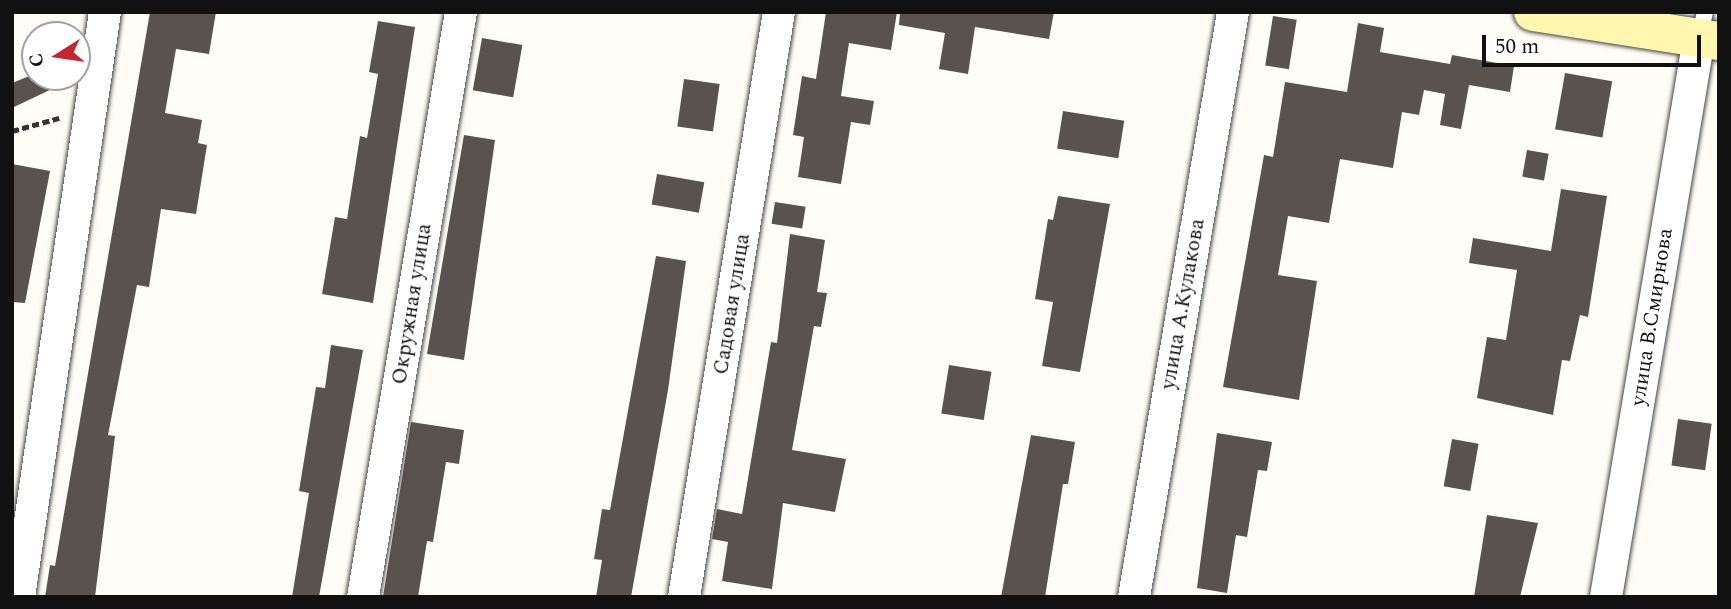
<!DOCTYPE html>
<meta charset="utf-8">
<style>
body{margin:0}
#map{position:relative;width:1731px;height:609px;overflow:hidden;background:#fffdf5;font-family:Spectral,serif}
div>[style]{position:absolute}
.building>*{inset:0;background:#5a524d;transform-origin:0 0}
.path>*{height:4.5px;margin-top:-2.25px;transform-origin:0;background:repeating-linear-gradient(90deg,#333 0 7px,transparent 0 10.5px)}
.roads{filter:drop-shadow(0 0 2px #444) drop-shadow(0 0 2px #444)}
.lane>*{height:16px;margin:-8px;padding:0 8px;transform-origin:8px;border-radius:8px;background:#fff}
.street>*{height:32px;margin:-16px;padding:0 16px;transform-origin:16px;border-radius:16px;background:#fff}
.secondary>*{height:38px;margin:-19px;padding:0 19px;transform-origin:19px;border-radius:19px;background:#fff6b0}
span{translate:-50% -50%;white-space:nowrap;text-align:center;line-height:1.15;-webkit-text-stroke:7px #fff;paint-order:stroke}
.street-label{font-size:21px;color:#111}
.frame{position:absolute;inset:0;border:14px solid #111;pointer-events:none}
.north{position:absolute;left:21px;top:21px;width:70px;height:70px;box-sizing:border-box;background:#fff;border:2px solid #a0a0a0;border-radius:50%;rotate:258deg;font-size:19px;font-weight:700;line-height:28px;text-align:center;color:#111}
.north::after{content:'';display:block;margin:auto;width:24px;height:32px;background:#c4262e;clip-path:polygon(50% 0,100% 100%,50% 72%,0 100%)}
.scale{position:absolute;left:1482px;top:35px;width:219px;height:32px;box-sizing:border-box;border:4px solid #111;border-top:0;padding-left:9px;font-size:21px;line-height:24px;white-space:nowrap;color:#111;-webkit-text-stroke:5px #fff;paint-order:stroke}
</style>
<div id="map">
<div class="building">
<i style="clip-path:polygon(150px 12px,216px 12px,209px 54px,176px 49px,165px 113px,202px 120px,198px 143px,207px 145px,196px 214px,161px 209px,149px 287px,137px 285px,108px 435px,115px 436px,95px 597px,45px 597px,50px 565px,55px 566px)"></i>
<i style="clip-path:polygon(826px 12px,897px 12px,891px 50px,849px 43px,841px 96px,874px 101px,870px 125px,851px 122px,841px 184px,798px 177px,804px 137px,793px 135px,802px 76px,816px 79px)"></i>
<i style="clip-path:polygon(900px 12px,1054px 12px,1049px 39px,975px 27px,968px 74px,939px 69px,945px 33px,899px 25px)"></i>
<i style="left:1273px;top:16px;width:24px;height:50px;rotate:9deg"></i>
<i style="clip-path:polygon(378px 21px,415px 27px,373px 303px,322px 294px,335px 217px,347px 219px,360px 136px,367px 138px,378px 74px,369px 72px)"></i>
<i style="clip-path:polygon(1358px 23px,1384px 28px,1380px 52px,1450px 64px,1452px 55px,1514px 66px,1510px 92px,1469px 85px,1461px 129px,1440px 125px,1445px 94px,1424px 90px,1419px 115px,1402px 112px,1393px 168px,1340px 159px,1329px 223px,1288px 216px,1278px 275px,1317px 281px,1299px 400px,1223px 387px,1264px 155px,1273px 157px,1285px 82px,1347px 92px)"></i>
<i style="left:482px;top:38px;width:41px;height:53px;rotate:10deg"></i>
<i style="left:1565px;top:73px;width:48px;height:57px;rotate:10deg"></i>
<i style="clip-path:polygon(27px 77px,77px 77px,12px 108px,12px 83px)"></i>
<i style="left:684px;top:79px;width:36px;height:48px;rotate:8deg"></i>
<i style="left:1063px;top:111px;width:62px;height:38px;rotate:9deg"></i>
<i style="clip-path:polygon(464px 135px,495px 140px,464px 360px,427px 354px)"></i>
<i style="left:1527px;top:150px;width:22px;height:27px;rotate:10deg"></i>
<i style="clip-path:polygon(12px 164px,50px 171px,25px 303px,12px 302px)"></i>
<i style="left:657px;top:174px;width:48px;height:31px;rotate:10deg"></i>
<i style="clip-path:polygon(1561px 189px,1607px 196px,1588px 317px,1580px 315px,1570px 361px,1562px 360px,1553px 415px,1477px 398px,1487px 337px,1506px 340px,1517px 270px,1469px 263px,1473px 238px,1551px 251px)"></i>
<i style="clip-path:polygon(1058px 196px,1110px 204px,1080px 372px,1042px 366px,1053px 302px,1035px 299px,1048px 219px,1053px 220px)"></i>
<i style="left:775px;top:202px;width:31px;height:22px;rotate:9deg"></i>
<i style="clip-path:polygon(790px 234px,825px 240px,817px 292px,827px 293px,821px 327px,814px 326px,792px 450px,846px 459px,835px 512px,783px 503px,772px 589px,722px 581px,728px 542px,712px 539px,717px 509px,742px 514px,771px 342px,777px 343px)"></i>
<i style="clip-path:polygon(656px 256px,686px 261px,668px 390px,631px 597px,596px 597px,602px 560px,594px 559px,602px 509px,610px 510px)"></i>
<i style="clip-path:polygon(331px 345px,363px 350px,319px 597px,292px 597px,309px 493px,299px 491px,316px 387px,325px 388px)"></i>
<i style="left:949px;top:365px;width:43px;height:49px;rotate:9deg"></i>
<i style="left:1678px;top:419px;width:34px;height:47px;rotate:8deg"></i>
<i style="clip-path:polygon(411px 422px,464px 430px,459px 464px,446px 462px,433px 542px,427px 541px,418px 597px,383px 597px)"></i>
<i style="clip-path:polygon(1217px 433px,1272px 442px,1267px 471px,1258px 470px,1247px 537px,1236px 535px,1227px 593px,1197px 588px)"></i>
<i style="clip-path:polygon(1031px 435px,1075px 442px,1068px 484px,1063px 484px,1045px 597px,1001px 597px)"></i>
<i style="left:1452px;top:439px;width:27px;height:48px;rotate:10deg"></i>
<i style="clip-path:polygon(1487px 515px,1538px 523px,1520px 597px,1474px 597px)"></i>
</div>
<div class="path">
<i style="left:12px;top:131px;width:49px;rotate:-15.5deg"></i>
</div>
<div class="roads">
<div class="lane">
<i style="left:1699px;top:38px;width:27px;rotate:-77deg"></i>
</div>
<div class="street">
<i style="left:19px;top:597px;width:591px;rotate:-81.64deg"></i>
<i style="left:363px;top:597px;width:593px;rotate:-80.49deg"></i>
<i style="left:684px;top:597px;width:593px;rotate:-80.78deg"></i>
<i style="left:1134px;top:597px;width:593px;rotate:-80.39deg"></i>
<i style="left:1606px;top:597px;width:567px;rotate:-80.55deg"></i>
</div>
<div class="secondary">
<i style="left:1533px;top:12px;width:188px;rotate:8.9deg"></i>
</div>
</div>
<div class="street-label">
<span style="left:412px;top:304px;rotate:-81deg">Окружная улица</span>
<span style="left:732px;top:304px;rotate:-81deg">Садовая улица</span>
<span style="left:1183px;top:304px;rotate:-80deg">улица А.Кулакова</span>
<span style="left:1652px;top:317px;rotate:-81deg">улица В.Смирнова</span>
</div>
<div class="frame"></div>
<div class="north">С</div>
<div class="scale">50 m</div>
</div>
